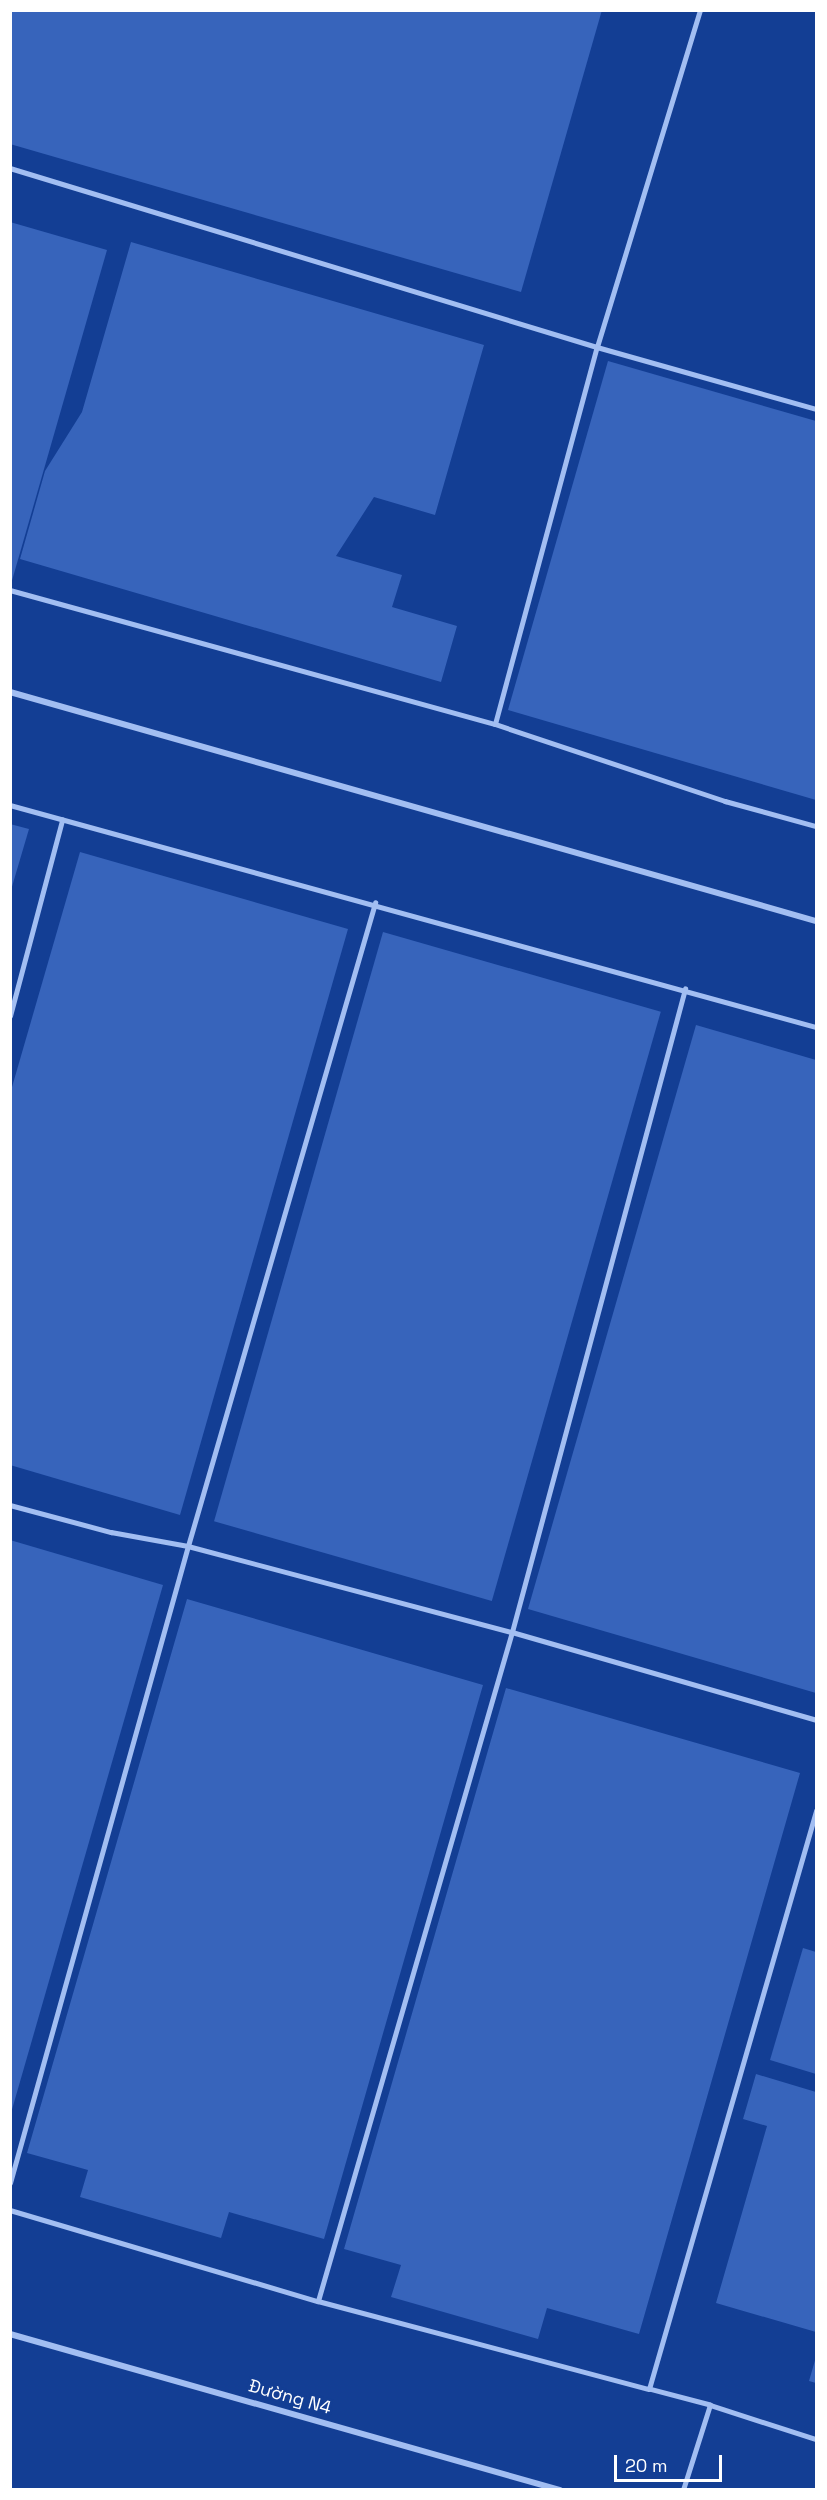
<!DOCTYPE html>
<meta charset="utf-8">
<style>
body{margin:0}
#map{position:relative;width:827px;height:2500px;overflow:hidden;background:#133e94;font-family:"Space Grotesk",sans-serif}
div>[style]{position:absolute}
.building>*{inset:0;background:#3764bb;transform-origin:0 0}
.service>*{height:4.5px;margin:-2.25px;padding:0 2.25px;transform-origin:2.25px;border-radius:2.25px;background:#a2bef2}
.minor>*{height:6px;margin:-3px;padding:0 3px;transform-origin:3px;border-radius:3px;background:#a2bef2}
span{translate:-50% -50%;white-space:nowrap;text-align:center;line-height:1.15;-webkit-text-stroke:5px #133e94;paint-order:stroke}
.street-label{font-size:18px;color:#fff}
.frame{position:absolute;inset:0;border:12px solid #fff;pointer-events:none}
.scale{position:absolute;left:614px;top:2455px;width:108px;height:27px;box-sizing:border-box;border:3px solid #fff;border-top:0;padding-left:8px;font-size:18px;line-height:21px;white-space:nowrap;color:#fff;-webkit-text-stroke:4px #133e94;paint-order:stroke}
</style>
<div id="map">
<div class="building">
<i style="clip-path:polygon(10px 10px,602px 10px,521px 292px,10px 144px)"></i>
<i style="clip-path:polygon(10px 222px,107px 250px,11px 584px,10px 584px)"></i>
<i style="clip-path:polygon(131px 242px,484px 345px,435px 515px,374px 497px,336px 556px,402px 575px,392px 607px,457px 626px,441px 682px,20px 559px,45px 471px,82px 412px)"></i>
<i style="clip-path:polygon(608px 361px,816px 421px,816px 800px,508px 710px)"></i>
<i style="clip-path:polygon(10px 824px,29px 829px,11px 890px,10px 890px)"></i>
<i style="clip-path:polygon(80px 852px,348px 929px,180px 1515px,10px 1465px,10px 1094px)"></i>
<i style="left:383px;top:932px;width:289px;height:613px;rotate:16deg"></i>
<i style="clip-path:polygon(696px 1025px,816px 1060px,816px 1693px,528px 1609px)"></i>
<i style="clip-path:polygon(10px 1540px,163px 1585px,11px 2113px,10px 2113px)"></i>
<i style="clip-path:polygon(187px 1599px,483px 1685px,324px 2239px,229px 2212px,221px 2238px,80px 2197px,88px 2170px,27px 2153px)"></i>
<i style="clip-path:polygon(506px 1688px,800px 1773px,639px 2334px,547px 2308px,538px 2339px,391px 2297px,401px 2265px,344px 2249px)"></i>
<i style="clip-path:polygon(803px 1948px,816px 1952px,816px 2074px,770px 2060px)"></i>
<i style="clip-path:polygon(756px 2074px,816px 2092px,816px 2332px,716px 2303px,767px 2126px,743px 2119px)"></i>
<i style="clip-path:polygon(816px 2357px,816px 2383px,809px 2381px)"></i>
</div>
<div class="service">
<i style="left:10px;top:168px;width:614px;rotate:16.96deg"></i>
<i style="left:597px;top:347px;width:228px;rotate:15.8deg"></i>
<i style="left:10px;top:590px;width:503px;rotate:15.44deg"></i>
<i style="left:495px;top:724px;width:243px;rotate:18.5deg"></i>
<i style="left:725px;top:801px;width:94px;rotate:15.4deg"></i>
<i style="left:495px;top:724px;width:391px;rotate:-74.9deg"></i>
<i style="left:597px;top:347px;width:352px;rotate:-73deg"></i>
<i style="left:10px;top:805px;width:836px;rotate:15.4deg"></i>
<i style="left:10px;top:1016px;width:203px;rotate:-75.1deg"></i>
<i style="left:10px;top:1505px;width:105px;rotate:15deg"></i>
<i style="left:111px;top:1532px;width:78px;rotate:10.3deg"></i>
<i style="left:188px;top:1546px;width:335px;rotate:14.9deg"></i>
<i style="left:512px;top:1632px;width:316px;rotate:16.1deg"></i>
<i style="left:10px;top:2183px;width:661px;rotate:-74.39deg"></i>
<i style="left:188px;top:1546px;width:670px;rotate:-73.78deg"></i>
<i style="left:10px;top:2210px;width:321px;rotate:16.5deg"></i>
<i style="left:318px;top:2301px;width:342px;rotate:14.9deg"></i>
<i style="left:318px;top:2301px;width:697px;rotate:-73.83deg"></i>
<i style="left:512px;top:1632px;width:666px;rotate:-74.94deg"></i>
<i style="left:710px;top:2405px;width:63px;rotate:-165.3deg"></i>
<i style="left:649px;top:2389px;width:602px;rotate:-73.88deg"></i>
<i style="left:683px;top:2490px;width:89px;rotate:-72.4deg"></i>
<i style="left:710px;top:2405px;width:111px;rotate:17.8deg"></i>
</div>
<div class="minor">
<i style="left:10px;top:692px;width:838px;rotate:15.86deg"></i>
<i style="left:10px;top:2334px;width:572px;rotate:15.84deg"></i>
</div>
<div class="street-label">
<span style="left:290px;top:2397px;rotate:16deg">Đường N4</span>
</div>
<div class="frame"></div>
<div class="scale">20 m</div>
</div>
